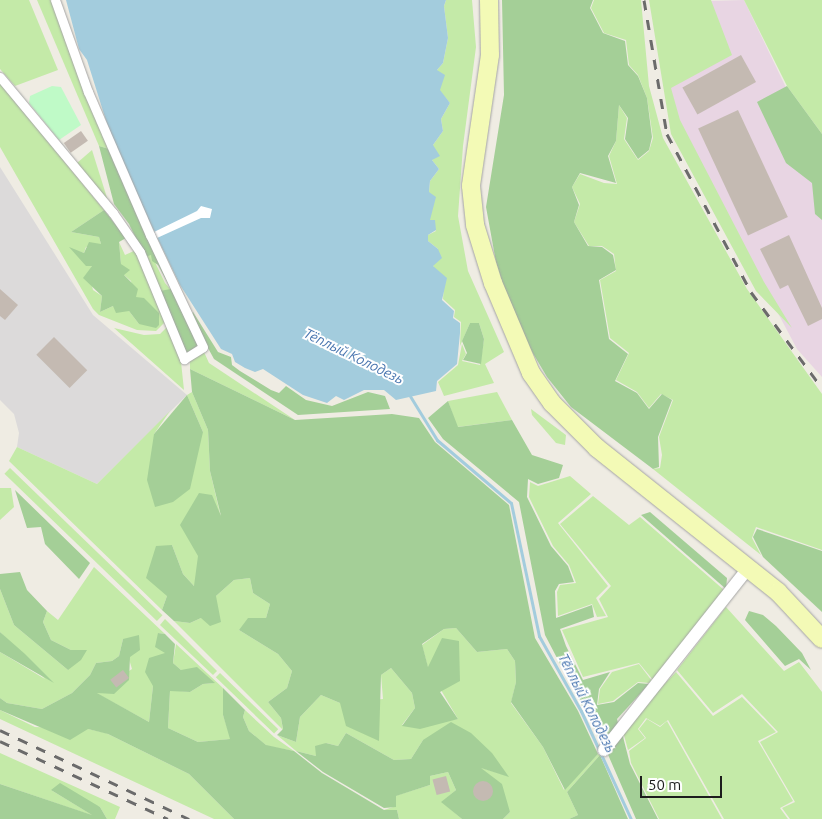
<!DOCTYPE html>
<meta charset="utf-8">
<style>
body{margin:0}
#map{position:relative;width:822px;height:819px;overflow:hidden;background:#efece3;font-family:Ubuntu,sans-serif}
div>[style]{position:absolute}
.residential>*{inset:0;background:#dcdada}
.industrial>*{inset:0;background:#e8d5e3}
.grass>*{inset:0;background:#c4eaa8;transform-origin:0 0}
.forest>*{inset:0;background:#a4cf97}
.park>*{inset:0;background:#bffac7}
.water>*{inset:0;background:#a3ccdd}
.pier>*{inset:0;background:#fff}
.stream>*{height:3px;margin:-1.5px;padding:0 1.5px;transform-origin:1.5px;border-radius:1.5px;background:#a3ccdd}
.building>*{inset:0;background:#c4bab2;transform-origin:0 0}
.round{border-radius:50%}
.roads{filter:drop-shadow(0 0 1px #a4a4a4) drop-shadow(0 0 1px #a4a4a4)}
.pedestrian>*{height:9px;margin:-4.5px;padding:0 4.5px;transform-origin:4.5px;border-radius:4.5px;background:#fff}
.minor>*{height:12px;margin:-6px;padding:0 6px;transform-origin:6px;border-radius:6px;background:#fff}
.secondary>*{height:18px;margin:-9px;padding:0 9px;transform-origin:9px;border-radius:9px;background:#f3fab6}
.rail>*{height:3px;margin-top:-1.5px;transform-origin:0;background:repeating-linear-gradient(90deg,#6b6b6b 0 10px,transparent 0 20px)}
span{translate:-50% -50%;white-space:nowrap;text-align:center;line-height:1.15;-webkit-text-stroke:4px #fff;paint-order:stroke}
.water-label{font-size:14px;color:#4875af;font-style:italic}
.scale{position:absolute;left:640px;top:776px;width:82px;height:22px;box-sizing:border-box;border:2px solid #1d1d1d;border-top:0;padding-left:6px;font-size:15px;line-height:18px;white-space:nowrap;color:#1d1d1d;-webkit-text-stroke:4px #fff;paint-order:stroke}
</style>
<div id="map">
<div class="residential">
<i style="clip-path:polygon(0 167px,93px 315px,187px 395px,97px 484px,17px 447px,19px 433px,14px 414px,0 400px)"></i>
</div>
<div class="industrial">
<i style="clip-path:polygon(744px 0,803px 123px,822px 155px,822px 377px,797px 349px,676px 121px,667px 86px,709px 1px)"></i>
</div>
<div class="grass">
<i style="clip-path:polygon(0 0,29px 0,58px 70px,15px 86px,0 69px)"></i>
<i style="clip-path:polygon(37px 0,52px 0,109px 149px,99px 146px)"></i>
<i style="clip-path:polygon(446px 0,472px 0,476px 47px,463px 146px,458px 216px,468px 271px,504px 352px,485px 364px,494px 383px,444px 396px,438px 382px,458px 365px,462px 344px,466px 354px,462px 361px,480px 365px,484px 339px,479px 323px,470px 323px,460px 346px,461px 322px,454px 317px,455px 310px,443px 299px,444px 285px,433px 266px,438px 249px,428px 241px,428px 235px,436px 231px,430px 220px,429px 192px,430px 181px,439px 169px,432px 160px,433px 145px,443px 131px,441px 119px,450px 103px,439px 90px,437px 70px,443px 63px,448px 38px,444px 6px)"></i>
<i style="clip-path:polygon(594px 0,641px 0,649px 86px,663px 138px,747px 289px,822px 394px,822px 550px,756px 527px,752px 538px,761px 555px,653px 469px,660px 468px,662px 455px,659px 437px,673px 400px,661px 394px,649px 408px,637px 392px,616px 380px,629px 353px,610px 338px,600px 280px,616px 271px,614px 254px,602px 246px,589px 246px,574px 222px,580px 204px,572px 187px,580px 174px,604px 183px,617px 184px,609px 156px,616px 141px,619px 105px,627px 118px,624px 139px,638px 160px,649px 151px,653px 138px,647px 98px,638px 75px,629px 65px,626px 40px,604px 33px,591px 8px)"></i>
<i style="clip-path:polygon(649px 0,711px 0,732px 55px,671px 88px,680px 120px,764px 282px,792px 328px,756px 291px,671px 134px)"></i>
<i style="clip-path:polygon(744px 0,822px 0,822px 134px,787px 86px)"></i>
<i style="clip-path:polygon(0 83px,104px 210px,71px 232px,99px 237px,101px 244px,86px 247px,84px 253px,71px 249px,92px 266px,89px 274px,93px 290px,102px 296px,100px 312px,113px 306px,129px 311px,139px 324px,131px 281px,124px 275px,121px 264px,119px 242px,125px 255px,136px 250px,165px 322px,156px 331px,137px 330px,99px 315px,93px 309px,0 147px)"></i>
<i style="clip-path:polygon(92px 150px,108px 201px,77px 163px)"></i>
<i style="clip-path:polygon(151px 254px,165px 283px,171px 290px,159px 291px,145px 257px)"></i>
<i style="clip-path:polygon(167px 327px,181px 362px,184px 390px,114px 328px,144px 335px,160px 334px)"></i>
<i style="clip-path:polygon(204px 352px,209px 363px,295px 420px,190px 369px,190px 359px)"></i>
<i style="clip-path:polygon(192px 392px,208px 430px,210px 471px,222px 522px,199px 556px,195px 587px,183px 574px,172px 545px,167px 596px,162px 610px,9px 461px,17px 447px,97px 484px,170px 411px,154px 434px,203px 432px,187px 395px)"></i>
<i style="clip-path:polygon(497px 392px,512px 420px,457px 427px,448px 401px)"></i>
<i style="clip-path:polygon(531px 409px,566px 435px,565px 445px,556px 443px,532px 415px)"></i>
<i style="left:10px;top:468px;width:212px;height:8px;rotate:44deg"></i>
<i style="clip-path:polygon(570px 476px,591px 494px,558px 523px,608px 586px,596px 598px,606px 616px,597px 617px,592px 604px,558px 616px,557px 592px,560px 585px,576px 583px,569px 565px,553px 546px,529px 497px,530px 482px,538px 486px)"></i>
<i style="clip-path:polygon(0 488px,11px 488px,14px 507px,0 520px)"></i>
<i style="clip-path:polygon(593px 496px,629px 525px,640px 517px,724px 590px,653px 680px,639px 663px,583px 677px,562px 630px,608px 617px,599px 599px,611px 586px,560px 524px)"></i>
<i style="clip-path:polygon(94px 567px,165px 634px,158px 633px,166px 653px,153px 686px,149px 722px,96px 693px,132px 669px,123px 639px,119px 656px,112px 661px,96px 663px,90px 675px,72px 693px,42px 709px,7px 703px,0 698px,0 652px,45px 679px,0 632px,0 589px,14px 625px,68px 670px,71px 650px,51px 640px,43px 622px,47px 611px,58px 620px)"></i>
<i style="clip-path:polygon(250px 578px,253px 593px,270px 604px,266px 618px,239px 630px,278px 654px,292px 671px,287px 688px,268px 702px,281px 718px,283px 730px,174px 621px,190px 623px,201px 618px,216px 596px,234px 580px)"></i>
<i style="clip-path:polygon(726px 607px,784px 671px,799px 662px,822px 692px,822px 819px,790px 819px,782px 808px,795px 802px,760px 742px,778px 732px,742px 694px,713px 713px,677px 670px)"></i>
<i style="clip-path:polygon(165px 619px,217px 671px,213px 675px,160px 625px)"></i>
<i style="clip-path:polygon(456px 628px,477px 652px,507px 649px,515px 661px,516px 682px,511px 703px,543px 747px,564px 790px,598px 754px,600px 755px,567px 792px,578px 815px,569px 819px,503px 819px,510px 812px,479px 767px,508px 776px,423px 740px,411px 759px,394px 760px,346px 733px,338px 746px,326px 743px,316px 756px,296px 751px,277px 735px,296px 742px,300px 717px,321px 695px,340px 703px,383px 699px,381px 675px,391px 668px,412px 693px,415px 708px,402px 725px,458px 719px,428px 668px,422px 645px,444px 629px)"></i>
<i style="clip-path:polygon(176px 644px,223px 688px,223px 715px,231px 739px,198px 742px,168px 728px,170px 690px,190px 692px,203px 684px,214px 683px,181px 670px,173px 663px)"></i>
<i style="clip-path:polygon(639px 664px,652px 681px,649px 683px,638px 682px,613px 701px,598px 704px,600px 689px,612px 672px)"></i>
<i style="clip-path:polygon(676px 672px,713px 716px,742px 697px,776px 732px,758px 741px,793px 801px,780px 808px,788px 819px,724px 819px,668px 720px,660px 726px,646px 718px,638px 729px,645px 738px,628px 750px,622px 728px)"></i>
<i style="left:220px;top:673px;width:81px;height:6px;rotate:44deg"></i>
<i style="clip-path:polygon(0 710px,35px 727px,88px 729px,106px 733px,189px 774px,234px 819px,214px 819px,0 719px)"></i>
<i style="clip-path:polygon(245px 710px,274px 737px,294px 751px,267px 746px,249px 731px,243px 717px)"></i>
<i style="clip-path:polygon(647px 719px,660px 727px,667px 721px,722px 819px,659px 819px,631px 763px,629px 751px,646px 738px,639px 729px)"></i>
<i style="clip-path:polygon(0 753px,120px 807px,115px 819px,107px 819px,100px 807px,51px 790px,94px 816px,0 784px)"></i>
<i style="clip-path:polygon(448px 772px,456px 790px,442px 802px,462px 819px,399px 819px,397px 810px,384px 810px,396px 806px,395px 796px,430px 785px,430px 776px)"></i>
</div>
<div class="forest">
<i style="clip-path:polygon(502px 0,593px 0,590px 8px,603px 33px,625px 41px,628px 65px,638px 76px,647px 98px,652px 137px,649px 150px,638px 159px,625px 139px,628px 118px,619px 105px,616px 141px,608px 156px,616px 183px,580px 173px,572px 187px,579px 205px,574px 222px,588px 246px,602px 247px,613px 255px,616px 270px,599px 280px,609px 339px,628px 354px,615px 381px,637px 393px,649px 409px,662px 394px,672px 400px,658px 437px,659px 467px,653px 469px,571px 407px,547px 377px,515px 323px,496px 262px,486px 207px,504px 95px)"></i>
<i style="clip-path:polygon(787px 86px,822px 134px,822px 220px,815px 214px,812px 183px,786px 163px,757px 102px)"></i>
<i style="clip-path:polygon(99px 146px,109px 149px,200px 344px,186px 354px,159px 291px,171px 289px,158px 265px,152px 261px,151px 255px,145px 257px,129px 224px,114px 204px)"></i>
<i style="clip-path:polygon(104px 210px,126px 238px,119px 242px,121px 264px,130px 270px,124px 275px,138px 289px,136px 297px,144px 298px,159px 313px,159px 325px,156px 328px,139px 324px,129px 311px,116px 313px,113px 306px,100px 312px,102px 296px,83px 278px,92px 266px,86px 266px,69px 247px,84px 253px,89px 242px,101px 244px,99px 237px,71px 232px)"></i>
<i style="clip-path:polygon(193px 312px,218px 352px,231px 357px,232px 365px,240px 371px,271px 390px,279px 393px,286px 386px,306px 400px,332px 406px,368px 392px,385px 396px,390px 409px,298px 415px,214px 359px,191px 317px)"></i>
<i style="clip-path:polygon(470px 323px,479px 323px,484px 339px,481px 364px,463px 360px,467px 353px,462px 341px)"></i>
<i style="clip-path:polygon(190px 369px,295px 420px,392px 414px,419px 418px,435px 442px,509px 505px,535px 638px,578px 711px,598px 754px,565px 790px,543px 747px,511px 702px,516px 682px,515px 661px,507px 649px,477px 652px,456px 628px,444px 629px,422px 644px,428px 667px,442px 638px,459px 641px,460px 681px,440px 692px,458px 719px,420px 729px,402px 726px,415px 708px,412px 693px,391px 668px,381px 675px,379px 741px,346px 726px,340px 703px,321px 695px,300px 717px,296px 742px,277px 735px,283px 729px,281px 718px,268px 702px,287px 688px,292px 671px,278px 654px,239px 630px,248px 618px,266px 618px,270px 604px,253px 593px,250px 578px,234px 580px,216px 596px,221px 622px,210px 626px,201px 618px,190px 623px,174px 621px,162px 610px,167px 596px,146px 578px,156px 546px,172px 545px,183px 574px,194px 586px,198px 556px,180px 525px,199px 493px,212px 495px,221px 516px,210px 471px,208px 430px,192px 392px)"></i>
<i style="clip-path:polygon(187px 395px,203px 432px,190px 489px,173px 502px,155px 507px,147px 480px,154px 434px)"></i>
<i style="clip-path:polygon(448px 401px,458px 427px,512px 420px,532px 455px,563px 465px,559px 478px,538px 484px,528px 479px,527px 497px,551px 546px,568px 566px,574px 582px,559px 584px,555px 591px,556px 618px,592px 605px,594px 617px,560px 629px,566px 646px,583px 680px,610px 672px,599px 689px,597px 705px,614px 702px,638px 683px,649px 684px,617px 719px,619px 727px,604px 748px,545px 635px,519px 502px,443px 439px,428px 418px)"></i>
<i style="clip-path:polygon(15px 490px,90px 563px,79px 579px,45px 544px,41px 527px,27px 528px)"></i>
<i style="clip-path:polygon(650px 512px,727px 578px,726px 589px,641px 515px)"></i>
<i style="clip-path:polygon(757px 529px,822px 551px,822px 612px,763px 557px,753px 537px)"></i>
<i style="clip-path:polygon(20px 572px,27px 590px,47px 611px,43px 622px,51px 640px,71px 650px,87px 650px,81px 660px,68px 670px,14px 625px,0 589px,0 574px)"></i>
<i style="clip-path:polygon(749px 611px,763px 615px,776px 626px,802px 653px,811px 670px,799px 659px,785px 666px,745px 620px)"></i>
<i style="clip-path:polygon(0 632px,25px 654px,54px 683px,0 652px)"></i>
<i style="clip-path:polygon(158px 633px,165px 634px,175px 644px,173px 663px,181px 670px,197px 667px,215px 683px,203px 684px,190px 692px,170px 691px,168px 728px,198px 742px,230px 739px,223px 715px,223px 688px,245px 710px,243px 717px,249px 731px,266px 745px,294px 751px,322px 773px,384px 810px,397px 810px,399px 819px,234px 819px,189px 774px,108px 734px,88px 729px,70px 740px,0 710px,0 698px,7px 703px,42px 709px,72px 693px,90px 675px,96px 663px,112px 661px,119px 656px,123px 639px,139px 635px,140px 650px,130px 657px,129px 680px,114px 694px,97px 693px,149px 722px,153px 686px,145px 672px,149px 658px,165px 653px,155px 647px)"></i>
<i style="clip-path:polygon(451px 722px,471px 733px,492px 753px,509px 777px,481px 768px,502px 784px,510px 812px,503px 819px,462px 819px,441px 802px,456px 790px,448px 772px,430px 776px,430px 785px,396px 796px,396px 807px,384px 808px,323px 772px,296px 751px,316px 756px,315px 746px,326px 743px,338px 746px,346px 733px,394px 760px,411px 759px,423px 740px)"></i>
<i style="clip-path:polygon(621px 729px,630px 764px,658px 819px,636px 819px,606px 750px)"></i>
<i style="clip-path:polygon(600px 755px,628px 819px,569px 819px,578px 815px,567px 792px)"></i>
<i style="clip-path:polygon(60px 783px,100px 807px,107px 819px,0 819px,0 784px,92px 815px,51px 790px)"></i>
</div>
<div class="park">
<i style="clip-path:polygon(52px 86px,61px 87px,81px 125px,59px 140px,29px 103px,30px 96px)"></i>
</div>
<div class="water">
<i style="clip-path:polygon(66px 0,446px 0,444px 6px,448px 38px,443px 63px,437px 70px,445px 75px,440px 90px,450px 103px,441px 119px,443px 131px,433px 145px,440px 156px,432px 160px,439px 169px,430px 181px,429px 192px,436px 197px,430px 220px,435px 220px,436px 230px,428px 235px,428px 241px,438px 249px,442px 258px,433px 266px,447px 278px,442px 300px,454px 311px,453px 318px,460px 323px,460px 333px,457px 364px,437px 381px,436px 391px,396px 400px,384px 390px,364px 390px,344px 400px,336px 396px,327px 403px,303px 395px,263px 369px,255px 372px,245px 368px,235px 362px,232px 354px,221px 349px,180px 285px,140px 202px,109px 130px,87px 60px,79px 49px)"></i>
</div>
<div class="pier">
<i style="clip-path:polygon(201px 206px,212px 209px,210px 218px,201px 218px,157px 238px,154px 232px,197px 211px)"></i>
</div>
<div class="stream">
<i style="left:410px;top:396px;width:52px;rotate:58.5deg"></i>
<i style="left:437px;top:440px;width:97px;rotate:40.4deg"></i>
<i style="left:511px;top:503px;width:136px;rotate:78.1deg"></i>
<i style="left:539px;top:636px;width:86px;rotate:60.8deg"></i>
<i style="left:581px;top:711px;width:119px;rotate:65.2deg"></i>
</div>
<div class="building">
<i style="left:741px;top:55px;width:31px;height:67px;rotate:61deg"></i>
<i style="left:738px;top:110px;width:118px;height:44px;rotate:65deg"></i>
<i style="left:81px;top:131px;width:12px;height:21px;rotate:55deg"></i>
<i style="clip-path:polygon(789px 235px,822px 308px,822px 319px,808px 326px,788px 285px,780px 289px,760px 249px)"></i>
<i style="clip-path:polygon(0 289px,18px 305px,5px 320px,0 316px)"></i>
<i style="left:54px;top:337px;width:47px;height:25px;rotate:45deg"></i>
<i style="left:123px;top:670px;width:10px;height:16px;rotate:53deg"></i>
<i style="left:446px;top:776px;width:16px;height:14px;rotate:75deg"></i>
<i class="round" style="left:473px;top:781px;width:20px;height:20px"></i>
</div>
<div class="roads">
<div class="pedestrian">
<i style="left:0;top:77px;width:177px;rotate:50.3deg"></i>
<i style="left:113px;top:213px;width:47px;rotate:55.3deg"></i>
<i style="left:140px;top:252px;width:116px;rotate:67.6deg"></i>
<i style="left:184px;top:359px;width:22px;rotate:-32deg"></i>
<i style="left:203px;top:347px;width:124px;rotate:-115.3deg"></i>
<i style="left:150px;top:235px;width:156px;rotate:-113.4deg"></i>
<i style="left:88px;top:92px;width:98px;rotate:-109.7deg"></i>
</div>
<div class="minor">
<i style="left:604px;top:750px;width:232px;rotate:-51.6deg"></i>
</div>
<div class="secondary">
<i style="left:489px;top:0;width:55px;rotate:89deg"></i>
<i style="left:490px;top:55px;width:132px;rotate:98.3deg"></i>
<i style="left:471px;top:186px;width:39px;rotate:84deg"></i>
<i style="left:475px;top:225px;width:61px;rotate:72.8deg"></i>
<i style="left:493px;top:283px;width:98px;rotate:67.1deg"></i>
<i style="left:531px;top:373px;width:37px;rotate:55deg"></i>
<i style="left:552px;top:403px;width:64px;rotate:45deg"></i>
<i style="left:597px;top:448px;width:231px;rotate:38.5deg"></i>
<i style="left:778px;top:592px;width:64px;rotate:46.9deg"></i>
</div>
</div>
<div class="rail">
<i style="left:644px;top:0;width:136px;rotate:80.3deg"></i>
<i style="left:667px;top:134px;width:179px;rotate:62deg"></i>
<i style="left:751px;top:292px;width:119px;rotate:53.5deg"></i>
<i style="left:0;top:730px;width:209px;rotate:25.2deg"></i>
<i style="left:0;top:741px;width:185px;rotate:24.9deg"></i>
</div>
<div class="water-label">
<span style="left:354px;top:356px;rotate:26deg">Тёплый Колодезь</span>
<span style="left:587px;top:703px;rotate:63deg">Тёплый Колодезь</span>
</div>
<div class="scale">50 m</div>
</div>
